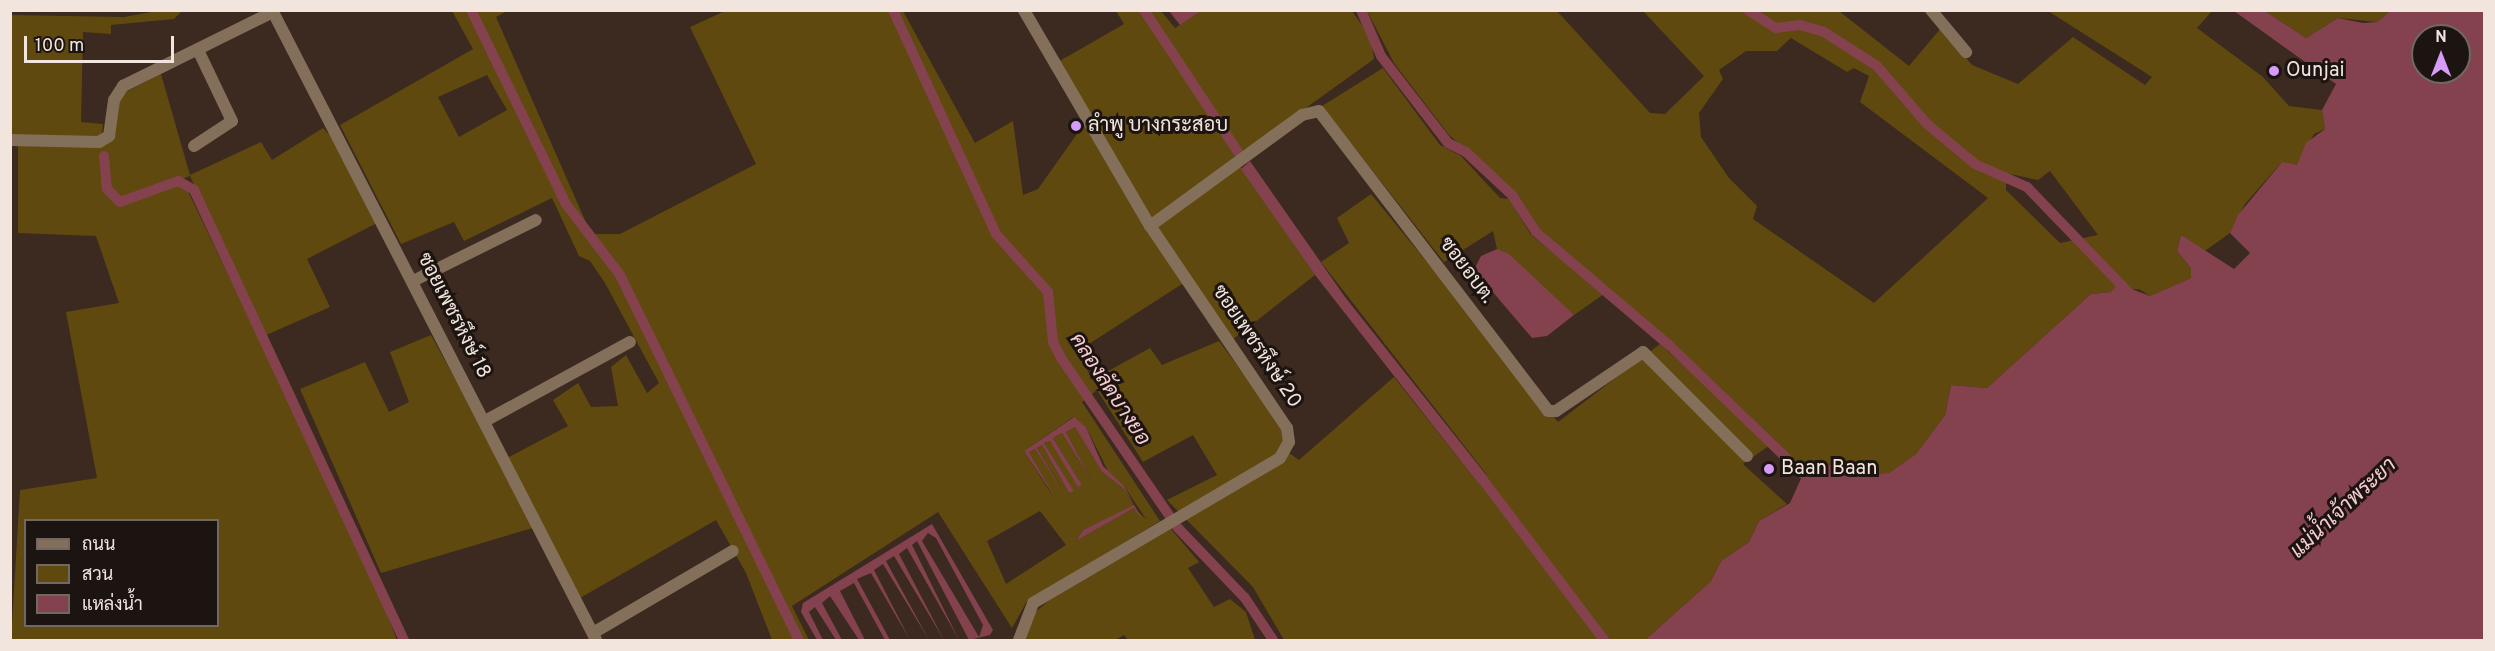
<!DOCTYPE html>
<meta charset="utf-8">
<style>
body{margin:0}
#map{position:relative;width:2495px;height:651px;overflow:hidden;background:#3c291f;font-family:Overpass,Sarabun,sans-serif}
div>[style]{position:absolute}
.green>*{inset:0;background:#5f490f}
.water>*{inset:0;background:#83424d}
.canal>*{height:10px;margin:-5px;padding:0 5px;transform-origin:5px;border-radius:5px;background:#83424d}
.minor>*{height:12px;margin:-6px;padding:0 6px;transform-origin:6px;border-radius:6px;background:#836f5a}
.dots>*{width:16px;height:16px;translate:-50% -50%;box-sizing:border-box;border:3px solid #1c1410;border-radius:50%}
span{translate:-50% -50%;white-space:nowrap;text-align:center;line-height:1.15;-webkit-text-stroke:6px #1c1410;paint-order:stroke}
.poi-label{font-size:20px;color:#f2e5de}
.left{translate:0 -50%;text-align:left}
.street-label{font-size:20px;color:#f2e5de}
.water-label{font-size:21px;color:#f7cdd2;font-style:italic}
.frame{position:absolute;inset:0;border:12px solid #f2e5de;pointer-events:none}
.legend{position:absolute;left:24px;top:519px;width:195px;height:108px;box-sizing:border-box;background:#1c1410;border:2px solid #726862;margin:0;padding:8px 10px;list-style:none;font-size:18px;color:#f2e5de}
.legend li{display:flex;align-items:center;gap:12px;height:30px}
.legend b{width:30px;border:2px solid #726862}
.north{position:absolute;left:2411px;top:24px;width:60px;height:60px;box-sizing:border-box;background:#1c1410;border:2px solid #726862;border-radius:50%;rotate:0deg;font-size:16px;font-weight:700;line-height:24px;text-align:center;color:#f2e5de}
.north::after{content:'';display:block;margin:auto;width:21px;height:27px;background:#d79bf9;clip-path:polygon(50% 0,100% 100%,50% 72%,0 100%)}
.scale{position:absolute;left:24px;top:36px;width:150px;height:27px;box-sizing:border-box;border:3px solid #f2e5de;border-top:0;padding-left:8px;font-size:18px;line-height:21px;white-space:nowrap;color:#f2e5de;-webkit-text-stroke:4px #1c1410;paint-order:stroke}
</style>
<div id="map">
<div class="green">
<i style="clip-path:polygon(157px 11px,182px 11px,174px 19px,111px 25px,111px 34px,83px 32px,81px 122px,103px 124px,102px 135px,94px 139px,11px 137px,11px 15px,124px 17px)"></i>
<i style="clip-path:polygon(evenodd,452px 11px,507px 11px,496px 17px,591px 234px,620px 234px,756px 164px,690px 27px,725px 11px,903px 11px,975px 143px,1013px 121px,1023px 195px,1038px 189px,1084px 124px,1058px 62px,1124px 24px,1116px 11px,1161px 11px,1175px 28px,1201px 11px,1352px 11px,1371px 38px,1374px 59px,1235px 159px,1315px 275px,1232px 340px,1182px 284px,1078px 351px,1092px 380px,1150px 348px,1162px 365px,1219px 341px,1285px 430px,1282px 448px,1299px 460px,1394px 377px,1478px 483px,1487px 475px,1321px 262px,1349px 243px,1337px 218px,1371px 194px,1558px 422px,1660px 344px,1770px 445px,1743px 464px,1787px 504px,1759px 521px,1749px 542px,1721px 561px,1711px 581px,1645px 640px,1284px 640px,1253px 587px,1167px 500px,1217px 475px,1193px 435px,1143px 462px,1097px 390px,1082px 402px,1160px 521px,1027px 601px,1012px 628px,938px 512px,792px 606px,809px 640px,772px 640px,746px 573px,716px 520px,580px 598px,507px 458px,568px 426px,553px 400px,578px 383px,591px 407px,618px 406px,611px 367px,626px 355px,647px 393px,659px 383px,605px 283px,590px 261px,579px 256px,552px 198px,464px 241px,454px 222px,401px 244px,340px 125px,473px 49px,452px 11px,487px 75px,507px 110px,459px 137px,438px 97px,487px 75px,452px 11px,1073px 417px,1086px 427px,1112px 479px,1124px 486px,1146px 519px,1134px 508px,1076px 541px,1083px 530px,1134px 506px,1124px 489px,1102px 472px,1075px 427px,1066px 432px,1091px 479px,1062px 433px,1053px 438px,1082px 485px,1050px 441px,1044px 443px,1073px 490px,1069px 493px,1042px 445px,1037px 448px,1064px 491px,1035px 449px,1029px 452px,1054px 498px,1024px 451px,1073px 417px,452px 11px,1040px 511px,1066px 545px,1006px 584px,987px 541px,1040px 511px)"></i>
<i style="clip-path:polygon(evenodd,1367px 11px,1557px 11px,1650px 113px,1665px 114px,1704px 76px,1643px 11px,1839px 11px,1909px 66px,1941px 28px,1972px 65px,2018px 84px,2073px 37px,2145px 85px,2152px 77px,2048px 11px,2212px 11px,2197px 28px,2263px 77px,2289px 106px,2322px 110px,2325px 129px,2314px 134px,2297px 165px,2281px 163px,2245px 204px,2230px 233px,2202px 253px,2181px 235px,2177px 251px,2191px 268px,2191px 278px,2150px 296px,2139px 289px,2091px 294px,1987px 388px,1951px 385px,1945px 415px,1916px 454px,1889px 473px,1844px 476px,1838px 462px,1807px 472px,1687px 356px,1540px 229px,1516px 193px,1449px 135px,1394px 63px,1367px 11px,1791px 38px,1847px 72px,1854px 68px,1869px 76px,1860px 102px,1988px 198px,1874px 303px,1753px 219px,1757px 206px,1729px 178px,1701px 137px,1699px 113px,1723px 79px,1719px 70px,1746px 51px,1777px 51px,1791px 38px,1367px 11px,2050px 171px,2098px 235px,2060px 243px,2006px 190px,2006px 173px,2038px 180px,2050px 171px)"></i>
<i style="clip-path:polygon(2265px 11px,2390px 11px,2377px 22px,2338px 18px,2306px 38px)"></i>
<i style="clip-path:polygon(1383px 68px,1440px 145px,1461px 156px,1500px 198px,1509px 199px,1531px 235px,1604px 294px,1574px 315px,1497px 249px,1493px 231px,1444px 262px,1322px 106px)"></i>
<i style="clip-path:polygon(evenodd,161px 74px,190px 175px,261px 142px,272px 160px,323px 128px,337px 143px,377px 223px,307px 259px,330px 307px,264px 336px,190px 176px,170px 184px,186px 187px,370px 571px,397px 640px,11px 640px,20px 490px,97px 478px,66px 312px,119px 303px,96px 236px,18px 233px,18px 146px,105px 144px,110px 100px,161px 74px,26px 520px,218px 520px,218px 626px,26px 626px,26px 520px)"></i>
<i style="clip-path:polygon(431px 335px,536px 527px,381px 573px,300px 389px,365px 362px,389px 412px,409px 402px,390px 352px)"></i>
<i style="clip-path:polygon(1171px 529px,1199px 562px,1188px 568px,1214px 607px,1230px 599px,1246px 612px,1255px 640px,1128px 640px,1124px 635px,1115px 640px,1023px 640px,1029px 617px,1050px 600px)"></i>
</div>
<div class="water">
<i style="clip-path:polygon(1169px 11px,1201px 11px,1180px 25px)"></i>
<i style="clip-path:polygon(evenodd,2234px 11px,2265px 11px,2306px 38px,2338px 18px,2363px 23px,2377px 22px,2390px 11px,2484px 11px,2484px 640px,1645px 640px,1711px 581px,1721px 561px,1749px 542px,1759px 521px,1790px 503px,1803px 474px,1838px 462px,1844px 476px,1889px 473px,1916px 454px,1945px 415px,1951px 385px,1987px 388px,2091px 294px,2111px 292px,2118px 284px,2150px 296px,2191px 278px,2191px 268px,2177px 251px,2181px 235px,2234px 269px,2250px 253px,2230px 233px,2238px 215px,2282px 162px,2297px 165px,2306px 143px,2325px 129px,2322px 110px,2336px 84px,2234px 11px,2423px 36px,2459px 36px,2459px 72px,2423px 72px,2423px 36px)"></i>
<i style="clip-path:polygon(1250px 161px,1345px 297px,1487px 476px,1478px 483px,1315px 275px,1241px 169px)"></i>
<i style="clip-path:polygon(1497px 249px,1509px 254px,1574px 315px,1547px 336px,1532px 338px,1474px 270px,1481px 256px)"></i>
<i style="clip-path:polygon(1074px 417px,1086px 427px,1103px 466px,1124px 486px,1144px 523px,1134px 508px,1076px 541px,1083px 530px,1134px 505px,1124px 489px,1102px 472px,1075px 427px,1066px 432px,1091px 479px,1062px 433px,1053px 438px,1082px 485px,1078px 487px,1050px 441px,1044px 443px,1074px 491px,1069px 493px,1042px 445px,1037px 448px,1064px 492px,1035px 449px,1029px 452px,1055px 498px,1024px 451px)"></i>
<i style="clip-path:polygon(evenodd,932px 524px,993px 630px,990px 635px,969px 640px,917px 541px,912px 545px,959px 640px,907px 548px,899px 554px,944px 640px,894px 556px,886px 561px,929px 640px,883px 564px,874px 570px,910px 640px,871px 573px,857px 579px,890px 640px,885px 640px,854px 583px,840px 591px,865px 640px,859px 640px,830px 596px,822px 603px,842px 640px,836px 640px,815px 607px,809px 612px,823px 640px,817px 640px,801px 612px,803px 603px,932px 524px,928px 533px,936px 538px,983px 625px,979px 637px,922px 541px,928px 533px)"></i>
</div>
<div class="canal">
<i style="left:471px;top:10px;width:216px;rotate:63.9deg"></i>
<i style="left:566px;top:204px;width:89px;rotate:52.7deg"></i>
<i style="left:620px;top:275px;width:407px;rotate:63.9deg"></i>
<i style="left:893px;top:10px;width:247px;rotate:65.3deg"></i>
<i style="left:996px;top:234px;width:78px;rotate:48.1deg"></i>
<i style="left:1048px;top:292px;width:50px;rotate:84.3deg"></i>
<i style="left:1053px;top:342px;width:18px;rotate:63deg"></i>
<i style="left:1061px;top:358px;width:206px;rotate:55.5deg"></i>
<i style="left:1178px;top:528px;width:97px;rotate:46.3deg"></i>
<i style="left:1245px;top:598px;width:50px;rotate:56.3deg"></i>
<i style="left:1144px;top:10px;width:170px;rotate:56.5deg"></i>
<i style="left:1361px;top:10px;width:50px;rotate:66.5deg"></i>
<i style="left:1381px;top:56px;width:110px;rotate:52.4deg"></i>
<i style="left:1448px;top:143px;width:20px;rotate:27deg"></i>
<i style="left:1466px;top:152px;width:63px;rotate:43.1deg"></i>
<i style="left:1512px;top:195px;width:44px;rotate:57deg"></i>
<i style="left:1536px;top:232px;width:175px;rotate:40.4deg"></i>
<i style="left:1669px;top:345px;width:186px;rotate:43.9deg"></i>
<i style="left:1748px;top:10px;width:33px;rotate:33deg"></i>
<i style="left:1776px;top:28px;width:24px;rotate:-7deg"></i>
<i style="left:1800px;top:25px;width:25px;rotate:16deg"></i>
<i style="left:1824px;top:32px;width:63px;rotate:32.7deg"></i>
<i style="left:1877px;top:66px;width:77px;rotate:49.2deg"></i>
<i style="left:1927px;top:124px;width:62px;rotate:39.8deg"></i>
<i style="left:1975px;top:164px;width:57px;rotate:23.9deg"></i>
<i style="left:2027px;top:187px;width:150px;rotate:46.1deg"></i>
<i style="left:104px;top:156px;width:33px;rotate:85deg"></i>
<i style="left:107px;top:189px;width:18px;rotate:45deg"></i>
<i style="left:120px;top:202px;width:62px;rotate:-19.9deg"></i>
<i style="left:178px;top:181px;width:18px;rotate:29deg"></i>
<i style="left:194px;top:190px;width:497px;rotate:65deg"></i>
<i style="left:1474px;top:468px;width:216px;rotate:52.9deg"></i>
</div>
<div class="minor">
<i style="left:272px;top:10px;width:708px;rotate:62.78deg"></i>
<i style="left:1931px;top:10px;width:55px;rotate:50.2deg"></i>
<i style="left:10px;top:140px;width:89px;rotate:1.3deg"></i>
<i style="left:99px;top:142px;width:12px;rotate:-31deg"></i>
<i style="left:109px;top:136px;width:36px;rotate:-82deg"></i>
<i style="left:114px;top:100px;width:17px;rotate:-57deg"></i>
<i style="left:123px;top:86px;width:167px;rotate:-26.3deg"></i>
<i style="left:194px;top:146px;width:45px;rotate:-33.3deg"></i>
<i style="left:232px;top:121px;width:79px;rotate:-115.6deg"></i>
<i style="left:1150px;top:226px;width:188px;rotate:-36.1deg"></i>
<i style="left:1302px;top:115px;width:17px;rotate:-13deg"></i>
<i style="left:1319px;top:111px;width:377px;rotate:52.6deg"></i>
<i style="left:1548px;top:411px;width:8px"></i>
<i style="left:1556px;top:411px;width:105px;rotate:-34.1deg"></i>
<i style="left:1643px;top:352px;width:147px;rotate:45deg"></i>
<i style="left:413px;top:281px;width:137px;rotate:-26.4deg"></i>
<i style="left:485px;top:421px;width:165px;rotate:-28.6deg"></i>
<i style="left:593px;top:633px;width:162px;rotate:-30.4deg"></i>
<i style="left:1019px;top:640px;width:40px;rotate:-69deg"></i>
<i style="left:1033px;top:603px;width:286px;rotate:-30.4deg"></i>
<i style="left:1280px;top:458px;width:18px;rotate:-61deg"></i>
<i style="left:1289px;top:442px;width:14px;rotate:-98deg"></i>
<i style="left:1287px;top:428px;width:244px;rotate:-124.1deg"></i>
<i style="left:1150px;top:226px;width:250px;rotate:-120.3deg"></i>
</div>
<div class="dots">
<i style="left:2274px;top:71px;background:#d79bf9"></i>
<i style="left:1076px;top:126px;background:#d79bf9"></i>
<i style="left:1769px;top:469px;background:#d79bf9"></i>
</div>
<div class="poi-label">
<span class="left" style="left:2286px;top:71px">Ounjai</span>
<span class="left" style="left:1088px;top:126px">ลำพู บางกระสอบ</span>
<span class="left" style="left:1781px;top:469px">Baan Baan</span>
</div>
<div class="street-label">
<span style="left:1466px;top:271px;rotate:53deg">ซอยอบต.</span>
<span style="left:453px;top:316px;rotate:63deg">ซอยเพชรหึงษ์ 18</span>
<span style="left:1256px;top:347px;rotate:56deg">ซอยเพชรหึงษ์ 20</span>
</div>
<div class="water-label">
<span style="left:1109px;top:390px;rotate:57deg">คลองลัดบางยอ</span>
<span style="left:2344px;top:509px;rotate:-43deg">แม่น้ำเจ้าพระยา</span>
</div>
<div class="frame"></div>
<ul class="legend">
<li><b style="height:8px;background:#836f5a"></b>ถนน</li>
<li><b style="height:16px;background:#5f490f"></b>สวน</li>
<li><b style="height:16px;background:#83424d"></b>แหล่งน้ำ</li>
</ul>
<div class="north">N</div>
<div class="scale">100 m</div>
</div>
